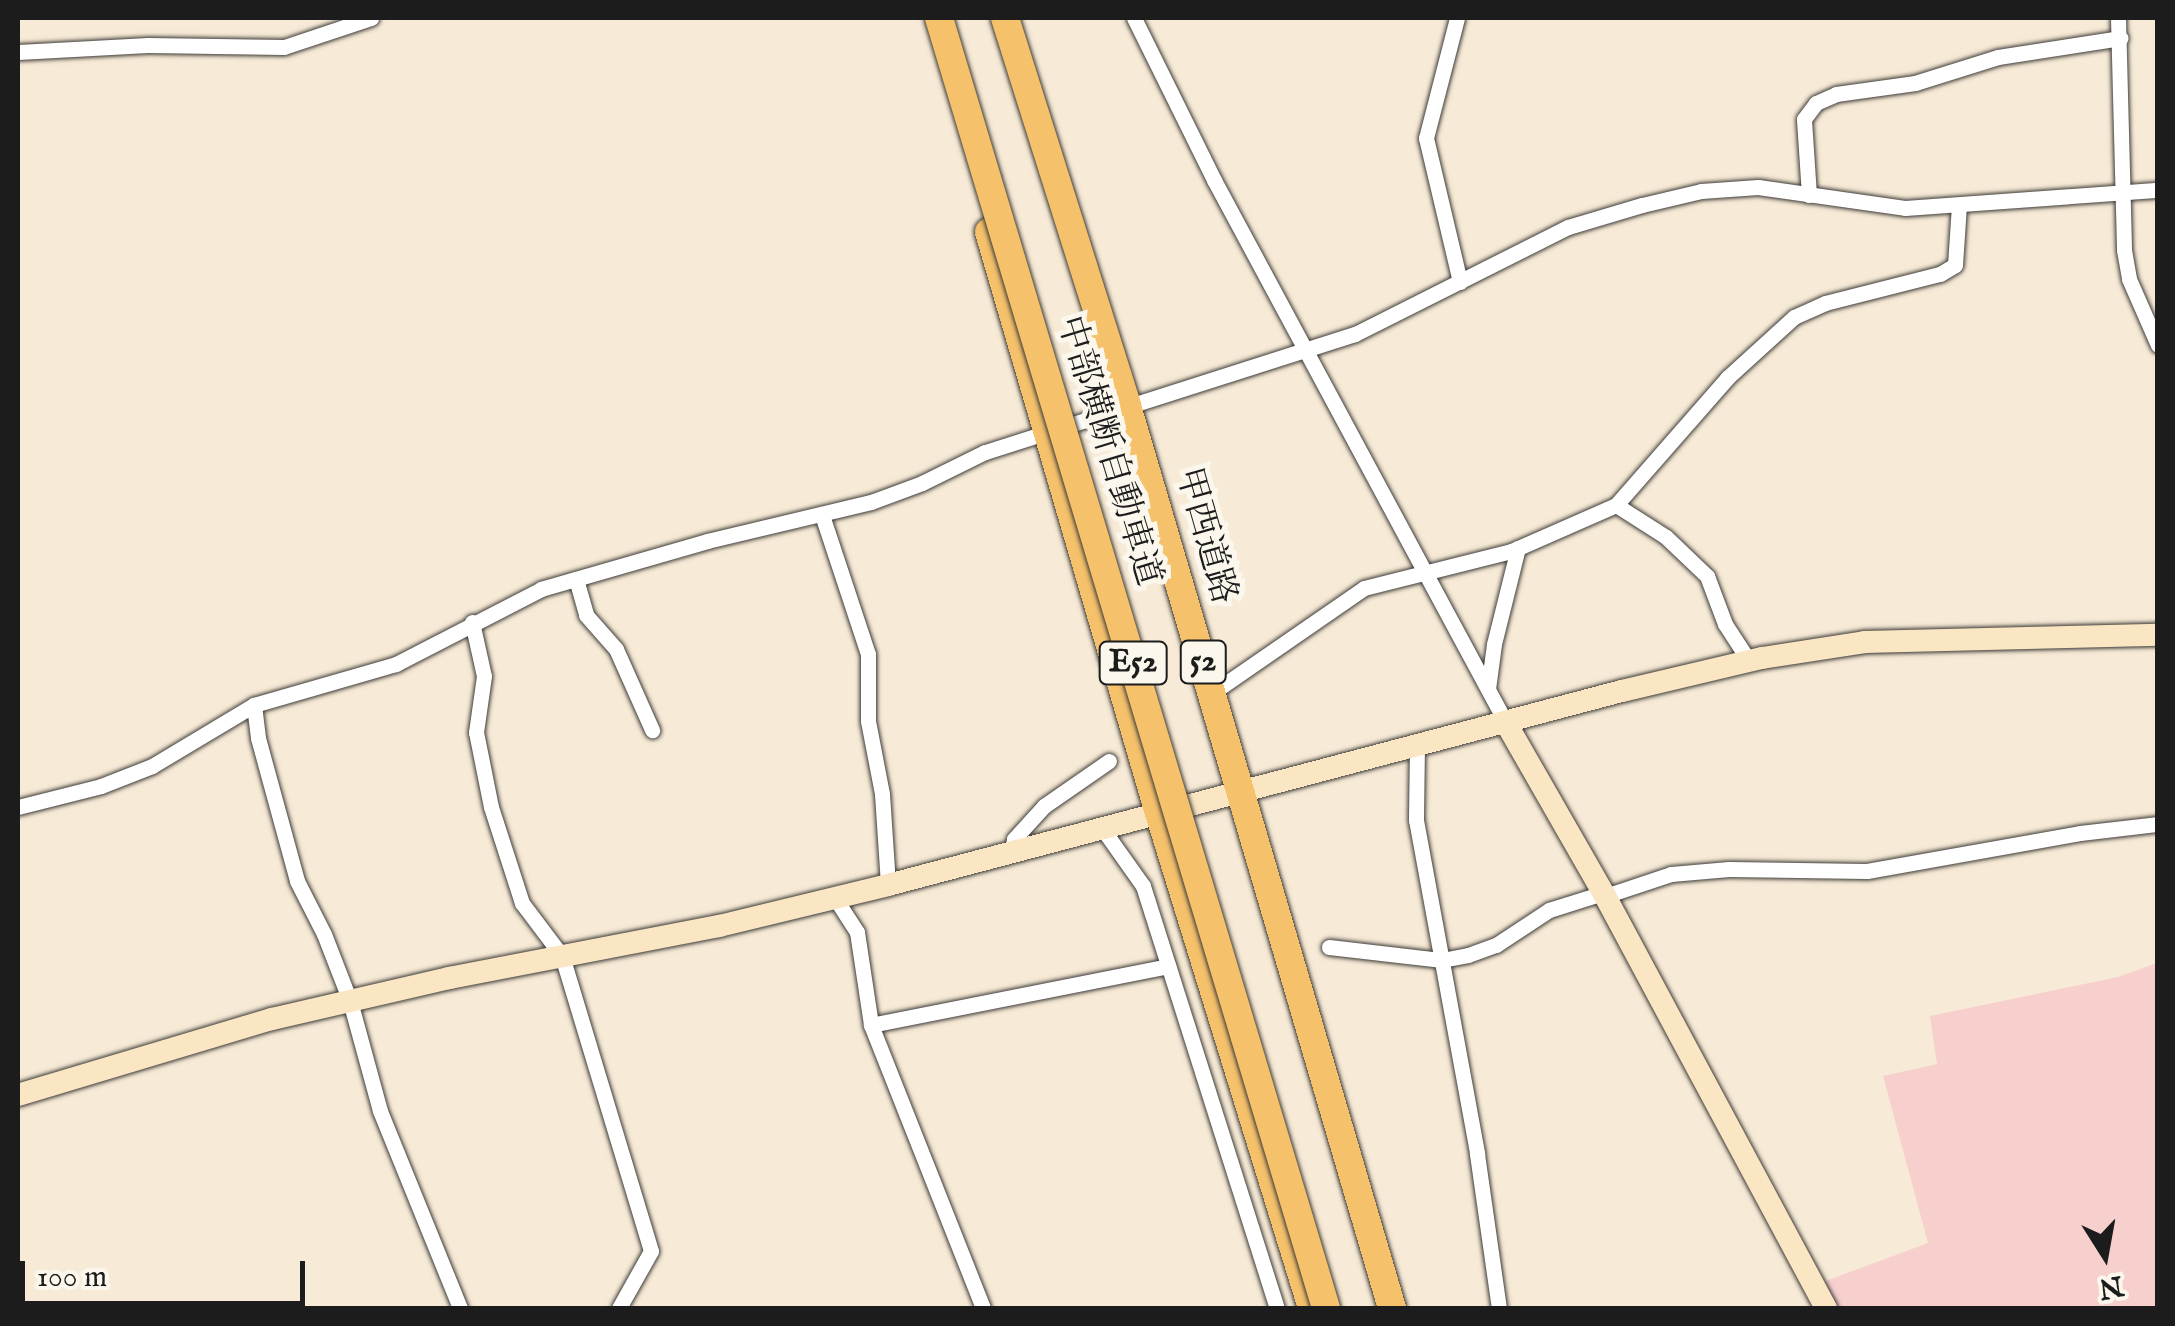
<!DOCTYPE html>
<meta charset="utf-8">
<style>
body{margin:0}
#map{position:relative;width:2175px;height:1326px;overflow:hidden;background:#f7ead6;font-family:"IM FELL English","Noto Serif JP",serif}
div>[style]{position:absolute}
.built>*{inset:0;background:#f7d0ce}
.roads{filter:drop-shadow(0 0 2px #3d3b38) drop-shadow(0 0 2px #3d3b38)}
.street>*{height:15px;margin:-7.5px;padding:0 7.5px;transform-origin:7.5px;border-radius:7.5px;background:#fff}
.secondary>*{height:22px;margin:-11px;padding:0 11px;transform-origin:11px;border-radius:11px;background:#fbe6c4}
.highway>*{height:28px;margin:-14px;padding:0 14px;transform-origin:14px;border-radius:14px;background:#f5c16b}
.bridges{filter:drop-shadow(0 0 2px #3d3b38) drop-shadow(0 0 2px #3d3b38)}
.highway-bridge>*{height:28px;margin:-14px;padding:0 14px;transform-origin:14px;border-radius:14px;background:#f5c16b}
span{translate:-50% -50%;white-space:nowrap;text-align:center;line-height:1.15;-webkit-text-stroke:10px #fbf7ec;paint-order:stroke}
.shield-label span{padding:2px 8px;background:#fbf7ec;border:2px solid;border-radius:8px;-webkit-text-stroke-width:0}
.shield-label{font-size:32px;color:#1c1c1c;font-weight:700}
.street-label{font-size:35px;color:#1c1c1c}
.frame{position:absolute;inset:0;border:20px solid #1c1c1c;pointer-events:none}
.north{position:absolute;left:2055px;top:1206px;width:100px;height:100px;-webkit-text-stroke:8px #fbf7ec;paint-order:stroke;rotate:169deg;font-size:28px;font-weight:700;line-height:40px;text-align:center;color:#1c1c1c}
.north::after{content:'';display:block;margin:auto;width:35px;height:45px;background:#1c1c1c;clip-path:polygon(50% 0,100% 100%,50% 72%,0 100%)}
.scale{position:absolute;left:20px;top:1261px;width:285px;height:45px;box-sizing:border-box;border:5px solid #1c1c1c;border-top:0;padding-left:12px;font-size:30px;line-height:35px;white-space:nowrap;color:#1c1c1c;-webkit-text-stroke:8px #fbf7ec;paint-order:stroke}
</style>
<div id="map">
<div class="built">
<i style="clip-path:polygon(2157px 963px,2157px 1308px,1838px 1308px,1823px 1282px,1928px 1243px,1883px 1076px,1937px 1064px,1930px 1016px,2118px 977px)"></i>
</div>
<div class="roads">
<div class="street">
<i style="left:1134px;top:18px;width:181px;rotate:63.7deg"></i>
<i style="left:1214px;top:180px;width:617px;rotate:61.73deg"></i>
<i style="left:1457px;top:18px;width:124px;rotate:104.5deg"></i>
<i style="left:1426px;top:138px;width:148px;rotate:76.7deg"></i>
<i style="left:2118px;top:18px;width:232px;rotate:88.5deg"></i>
<i style="left:2124px;top:250px;width:29px;rotate:80deg"></i>
<i style="left:2129px;top:279px;width:72px;rotate:66.3deg"></i>
<i style="left:18px;top:52px;width:130px;rotate:-3.1deg"></i>
<i style="left:148px;top:45px;width:136px;rotate:0.8deg"></i>
<i style="left:284px;top:47px;width:92px;rotate:-18.4deg"></i>
<i style="left:1809px;top:195px;width:76px;rotate:-93.8deg"></i>
<i style="left:1804px;top:119px;width:20px;rotate:-53deg"></i>
<i style="left:1816px;top:103px;width:22px;rotate:-24deg"></i>
<i style="left:1836px;top:94px;width:80px;rotate:-7.9deg"></i>
<i style="left:1915px;top:83px;width:87px;rotate:-17.4deg"></i>
<i style="left:1998px;top:57px;width:124px;rotate:-8.8deg"></i>
<i style="left:1616px;top:505px;width:59px;rotate:32.6deg"></i>
<i style="left:1666px;top:537px;width:57px;rotate:43.6deg"></i>
<i style="left:1707px;top:576px;width:51px;rotate:69.4deg"></i>
<i style="left:1725px;top:624px;width:44px;rotate:57deg"></i>
<i style="left:822px;top:515px;width:146px;rotate:71.7deg"></i>
<i style="left:868px;top:654px;width:67px;rotate:90deg"></i>
<i style="left:868px;top:721px;width:74px;rotate:79.1deg"></i>
<i style="left:882px;top:794px;width:91px;rotate:86.2deg"></i>
<i style="left:576px;top:579px;width:37px;rotate:74deg"></i>
<i style="left:586px;top:615px;width:45px;rotate:48.6deg"></i>
<i style="left:616px;top:649px;width:89px;rotate:66deg"></i>
<i style="left:472px;top:622px;width:55px;rotate:77.5deg"></i>
<i style="left:484px;top:676px;width:57px;rotate:98.1deg"></i>
<i style="left:476px;top:732px;width:76px;rotate:78.7deg"></i>
<i style="left:491px;top:807px;width:101px;rotate:72.1deg"></i>
<i style="left:522px;top:903px;width:66px;rotate:53deg"></i>
<i style="left:562px;top:956px;width:308px;rotate:73.2deg"></i>
<i style="left:651px;top:1251px;width:65px;rotate:119.3deg"></i>
<i style="left:1488px;top:689px;width:45px;rotate:-82.4deg"></i>
<i style="left:1494px;top:644px;width:99px;rotate:-76deg"></i>
<i style="left:1212px;top:693px;width:185px;rotate:-34.6deg"></i>
<i style="left:1364px;top:588px;width:152px;rotate:-14.1deg"></i>
<i style="left:1511px;top:551px;width:115px;rotate:-23.7deg"></i>
<i style="left:1616px;top:505px;width:169px;rotate:-48.8deg"></i>
<i style="left:1727px;top:378px;width:91px;rotate:-42.3deg"></i>
<i style="left:1794px;top:317px;width:34px;rotate:-24deg"></i>
<i style="left:1825px;top:303px;width:119px;rotate:-14.2deg"></i>
<i style="left:1940px;top:274px;width:17px;rotate:-31deg"></i>
<i style="left:1955px;top:265px;width:60px;rotate:-86.2deg"></i>
<i style="left:254px;top:705px;width:33px;rotate:83deg"></i>
<i style="left:258px;top:738px;width:148px;rotate:74.7deg"></i>
<i style="left:297px;top:881px;width:59px;rotate:63deg"></i>
<i style="left:324px;top:934px;width:72px;rotate:68.8deg"></i>
<i style="left:350px;top:1001px;width:114px;rotate:74.7deg"></i>
<i style="left:380px;top:1111px;width:213px;rotate:67.9deg"></i>
<i style="left:1417px;top:745px;width:75px;rotate:90.8deg"></i>
<i style="left:1416px;top:820px;width:340px;rotate:79.6deg"></i>
<i style="left:1477px;top:1154px;width:156px;rotate:81.9deg"></i>
<i style="left:18px;top:807px;width:86px;rotate:-14.2deg"></i>
<i style="left:101px;top:786px;width:55px;rotate:-21.4deg"></i>
<i style="left:152px;top:766px;width:119px;rotate:-30.9deg"></i>
<i style="left:254px;top:705px;width:148px;rotate:-16.1deg"></i>
<i style="left:396px;top:664px;width:163px;rotate:-27.3deg"></i>
<i style="left:541px;top:589px;width:173px;rotate:-16.1deg"></i>
<i style="left:707px;top:541px;width:169px;rotate:-13.4deg"></i>
<i style="left:871px;top:502px;width:54px;rotate:-20.4deg"></i>
<i style="left:922px;top:483px;width:70px;rotate:-26.2deg"></i>
<i style="left:985px;top:452px;width:388px;rotate:-17.7deg"></i>
<i style="left:1355px;top:334px;width:238px;rotate:-26.7deg"></i>
<i style="left:1568px;top:227px;width:77px;rotate:-16.6deg"></i>
<i style="left:1642px;top:205px;width:61px;rotate:-13.3deg"></i>
<i style="left:1701px;top:191px;width:57px;rotate:-4deg"></i>
<i style="left:1758px;top:187px;width:148px;rotate:8.1deg"></i>
<i style="left:1905px;top:208px;width:254px;rotate:-4.1deg"></i>
<i style="left:1102px;top:828px;width:71px;rotate:54.7deg"></i>
<i style="left:1143px;top:886px;width:443px;rotate:72.4deg"></i>
<i style="left:1012px;top:852px;width:13px;rotate:-81deg"></i>
<i style="left:1014px;top:839px;width:45px;rotate:-47.7deg"></i>
<i style="left:1044px;top:806px;width:79px;rotate:-34.7deg"></i>
<i style="left:1605px;top:896px;width:70px;rotate:-18.4deg"></i>
<i style="left:1671px;top:874px;width:58px;rotate:-4.9deg"></i>
<i style="left:1729px;top:869px;width:138px;rotate:0.8deg"></i>
<i style="left:1867px;top:871px;width:216px;rotate:-10.1deg"></i>
<i style="left:2080px;top:833px;width:79px;rotate:-6.6deg"></i>
<i style="left:835px;top:898px;width:40px;rotate:57.1deg"></i>
<i style="left:857px;top:932px;width:94px;rotate:81.4deg"></i>
<i style="left:871px;top:1025px;width:304px;rotate:68.4deg"></i>
<i style="left:1329px;top:947px;width:114px;rotate:6.6deg"></i>
<i style="left:1442px;top:960px;width:26px;rotate:-11deg"></i>
<i style="left:1468px;top:955px;width:30px;rotate:-20deg"></i>
<i style="left:1496px;top:945px;width:64px;rotate:-33.4deg"></i>
<i style="left:1549px;top:910px;width:57px;rotate:-17.5deg"></i>
<i style="left:871px;top:1025px;width:303px;rotate:-11.2deg"></i>
</div>
<div class="secondary">
<i style="left:1506px;top:723px;width:199px;rotate:60.2deg"></i>
<i style="left:1605px;top:896px;width:468px;rotate:61.8deg"></i>
<i style="left:18px;top:1095px;width:265px;rotate:-16.7deg"></i>
<i style="left:272px;top:1019px;width:182px;rotate:-13deg"></i>
<i style="left:449px;top:978px;width:275px;rotate:-10.9deg"></i>
<i style="left:719px;top:926px;width:174px;rotate:-13.6deg"></i>
<i style="left:888px;top:885px;width:759px;rotate:-14.81deg"></i>
<i style="left:1622px;top:691px;width:144px;rotate:-13.3deg"></i>
<i style="left:1762px;top:658px;width:104px;rotate:-8.8deg"></i>
<i style="left:1865px;top:642px;width:293px;rotate:-1.4deg"></i>
</div>
<div class="highway">
<i style="left:1005px;top:18px;width:407px;rotate:72.5deg"></i>
<i style="left:1127px;top:406px;width:940px;rotate:73.63deg"></i>
<i style="left:989px;top:232px;width:605px;rotate:73.69deg"></i>
<i style="left:1159px;top:813px;width:518px;rotate:72.82deg"></i>
</div>
</div>
<div class="bridges">
<div class="highway-bridge">
<i style="left:939px;top:18px;width:1347px;rotate:73.3deg"></i>
</div>
</div>
<div class="shield-label">
<span style="left:1203px;top:662px">52</span>
<span style="left:1133px;top:663px">E52</span>
</div>
<div class="street-label">
<span style="left:1108px;top:451px;rotate:73deg">中部横断自動車道</span>
<span style="left:1205px;top:536px;rotate:74deg">甲西道路</span>
</div>
<div class="frame"></div>
<div class="north">N</div>
<div class="scale">100 m</div>
</div>
